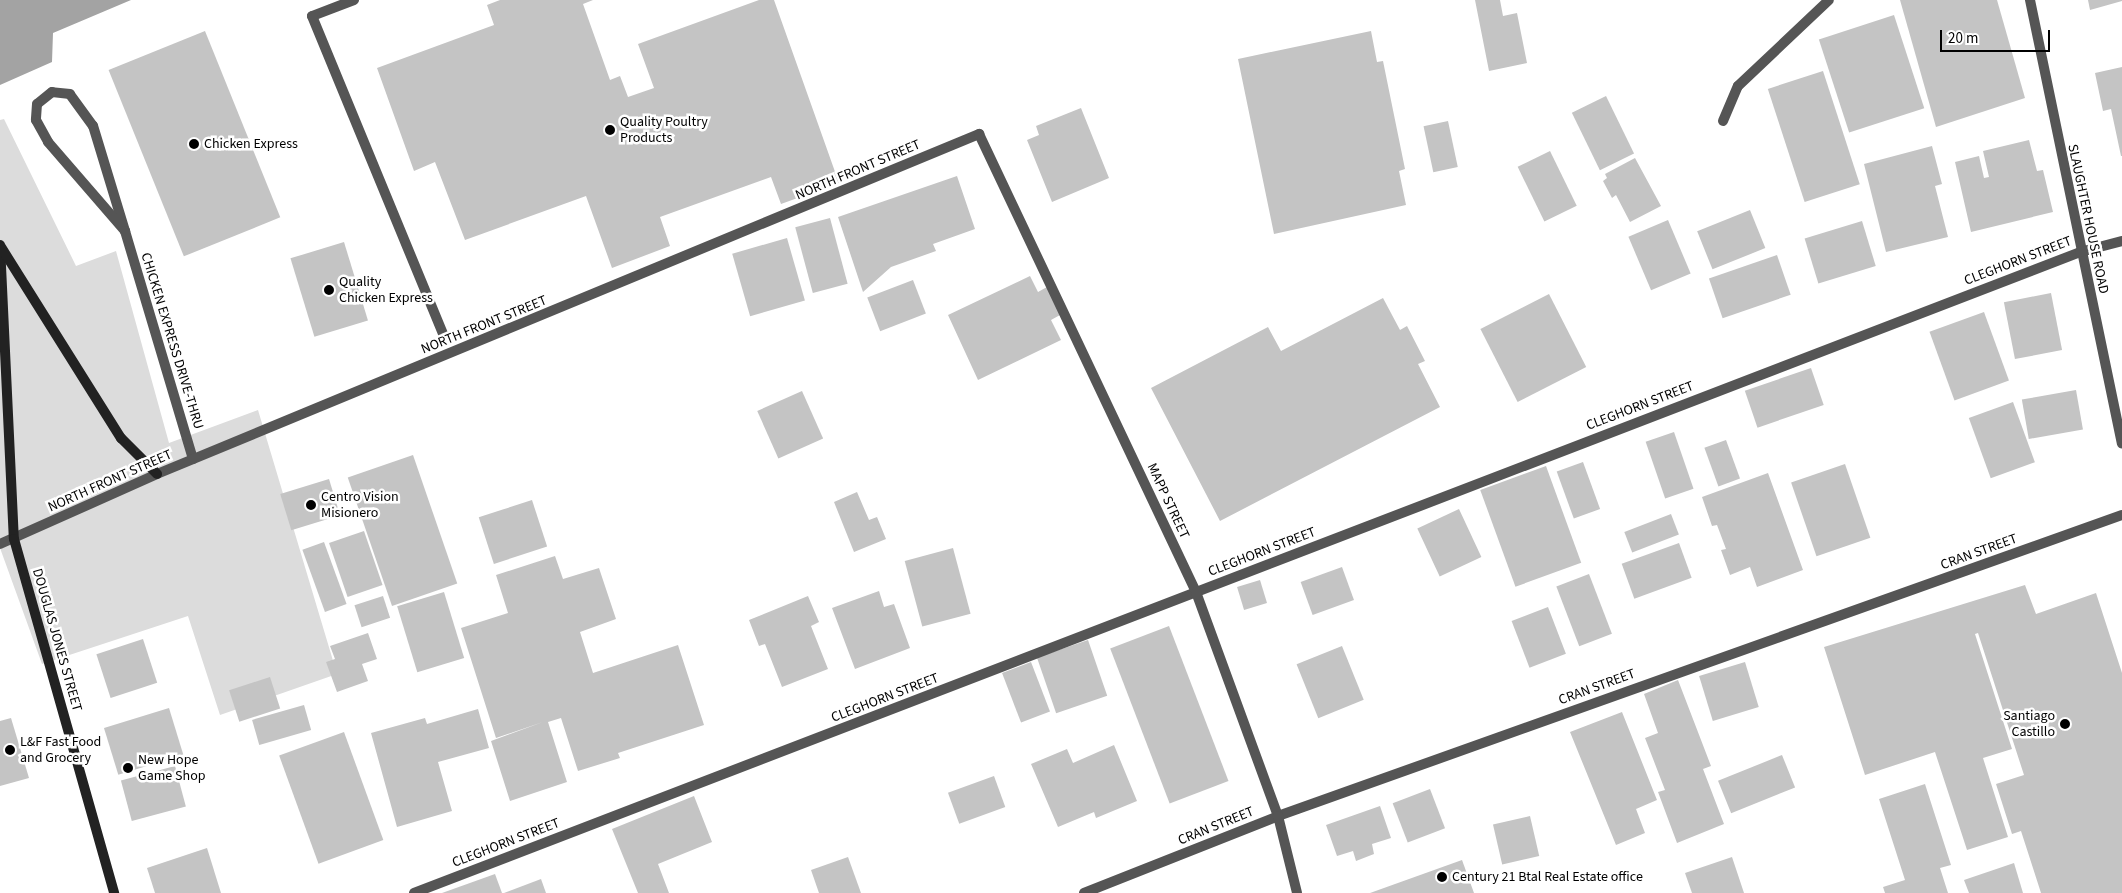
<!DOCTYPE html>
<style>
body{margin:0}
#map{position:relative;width:2122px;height:893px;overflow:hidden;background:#fff;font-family:"Source Sans 3",sans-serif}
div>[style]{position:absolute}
.green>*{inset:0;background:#dcdcdc}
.water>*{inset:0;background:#a3a3a3}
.building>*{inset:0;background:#c4c4c4;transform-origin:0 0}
.service>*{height:10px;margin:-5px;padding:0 5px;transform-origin:5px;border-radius:5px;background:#555}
.minor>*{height:10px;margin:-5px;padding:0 5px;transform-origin:5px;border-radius:5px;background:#555}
.tertiary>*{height:10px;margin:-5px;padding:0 5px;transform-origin:5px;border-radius:5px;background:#555}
.secondary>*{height:10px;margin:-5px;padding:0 5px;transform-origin:5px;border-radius:5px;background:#222}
.dots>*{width:14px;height:14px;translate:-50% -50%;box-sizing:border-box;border:2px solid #fff;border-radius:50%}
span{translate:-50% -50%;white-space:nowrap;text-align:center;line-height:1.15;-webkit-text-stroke:5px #fff;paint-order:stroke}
.poi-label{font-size:14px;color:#000}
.left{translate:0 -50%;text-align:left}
.right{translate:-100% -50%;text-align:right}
.street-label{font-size:14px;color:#000}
.scale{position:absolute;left:1940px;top:30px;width:110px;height:22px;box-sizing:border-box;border:2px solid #000;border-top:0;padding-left:6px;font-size:15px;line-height:18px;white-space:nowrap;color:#000;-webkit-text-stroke:4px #fff;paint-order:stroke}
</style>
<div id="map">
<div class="green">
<i style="clip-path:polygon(4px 119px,76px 266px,116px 251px,169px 443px,258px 410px,337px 674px,220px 715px,188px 616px,42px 664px,0 548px,0 120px)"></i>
</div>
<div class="water">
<i style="clip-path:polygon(0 0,131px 0,53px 33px,52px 62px,0 85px)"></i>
</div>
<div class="building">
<i style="clip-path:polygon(500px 0,593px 0,583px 4px,610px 80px,620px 76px,628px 97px,654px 88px,638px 44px,759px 0,774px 0,839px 183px,781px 204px,771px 177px,660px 217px,670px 246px,612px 268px,586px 196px,465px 240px,435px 162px,414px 171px,377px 68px,494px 25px,487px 5px)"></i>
<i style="clip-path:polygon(1475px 0,1500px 0,1503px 16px,1517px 13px,1527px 63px,1489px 71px)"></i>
<i style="clip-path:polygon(1900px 0,1997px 0,2025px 98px,1936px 127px)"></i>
<i style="clip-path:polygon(2088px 0,2122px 0,2122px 1px,2090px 10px)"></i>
<i style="left:1894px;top:15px;width:98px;height:79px;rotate:72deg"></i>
<i style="left:205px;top:31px;width:201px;height:104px;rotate:68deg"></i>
<i style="clip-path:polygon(1371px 31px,1377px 62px,1383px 61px,1405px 169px,1399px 171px,1406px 205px,1274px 234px,1238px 59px)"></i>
<i style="clip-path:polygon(2122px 67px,2122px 156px,2121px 156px,2111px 109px,2103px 111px,2095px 73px)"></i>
<i style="left:1823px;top:71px;width:119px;height:58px;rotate:72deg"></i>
<i style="left:1606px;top:96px;width:64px;height:38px;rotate:64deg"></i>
<i style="clip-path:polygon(1081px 108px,1109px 178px,1052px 202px,1027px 140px,1039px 135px,1036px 126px)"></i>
<i style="left:1448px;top:121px;width:47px;height:25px;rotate:78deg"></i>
<i style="clip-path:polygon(2029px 140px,2037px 171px,2043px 170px,2053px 212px,1971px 232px,1955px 162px,1979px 156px,1984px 178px,1989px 177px,1983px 151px)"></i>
<i style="clip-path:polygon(1932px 146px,1942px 184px,1935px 186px,1948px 237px,1886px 252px,1864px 164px)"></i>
<i style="left:1550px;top:151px;width:61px;height:36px;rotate:64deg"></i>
<i style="clip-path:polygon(1635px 158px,1661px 206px,1630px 222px,1616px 195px,1612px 198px,1603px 181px,1607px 178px,1605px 174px)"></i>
<i style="clip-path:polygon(957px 176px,975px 229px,933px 244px,936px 251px,891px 267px,863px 292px,838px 217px)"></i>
<i style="left:1750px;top:210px;width:41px;height:57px;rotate:68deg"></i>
<i style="left:830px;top:218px;width:68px;height:36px;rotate:75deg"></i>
<i style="left:1668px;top:220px;width:58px;height:43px;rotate:67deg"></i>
<i style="left:1862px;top:221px;width:47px;height:60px;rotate:73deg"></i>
<i style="left:787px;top:238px;width:65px;height:57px;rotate:74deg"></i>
<i style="left:344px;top:242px;width:82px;height:56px;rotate:73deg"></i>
<i style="left:1777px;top:255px;width:42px;height:72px;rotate:71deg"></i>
<i style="clip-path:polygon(1030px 276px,1038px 292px,1047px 287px,1060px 315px,1051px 320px,1061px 340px,978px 380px,948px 315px)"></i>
<i style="left:913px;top:280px;width:36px;height:49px;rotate:69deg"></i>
<i style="left:2051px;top:293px;width:58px;height:48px;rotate:79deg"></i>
<i style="left:1549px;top:294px;width:82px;height:77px;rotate:63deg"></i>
<i style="clip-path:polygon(1383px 298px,1400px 330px,1407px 326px,1425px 361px,1418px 364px,1440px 407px,1220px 521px,1151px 388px,1268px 327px,1281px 351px)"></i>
<i style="left:1984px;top:312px;width:73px;height:58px;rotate:70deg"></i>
<i style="left:1811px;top:368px;width:39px;height:70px;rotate:71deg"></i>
<i style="left:2076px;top:390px;width:40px;height:55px;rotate:80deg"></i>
<i style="left:802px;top:391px;width:52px;height:49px;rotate:66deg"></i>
<i style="left:2013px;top:402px;width:64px;height:47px;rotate:70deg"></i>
<i style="left:1674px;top:432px;width:60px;height:30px;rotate:71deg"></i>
<i style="left:1726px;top:440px;width:41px;height:23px;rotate:70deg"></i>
<i style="left:413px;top:455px;width:136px;height:69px;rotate:71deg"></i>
<i style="left:1583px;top:462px;width:50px;height:28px;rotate:70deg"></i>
<i style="left:1845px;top:464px;width:78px;height:57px;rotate:71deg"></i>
<i style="left:1546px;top:466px;width:103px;height:70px;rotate:70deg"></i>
<i style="clip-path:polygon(1768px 473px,1803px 570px,1757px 587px,1750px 567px,1730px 575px,1721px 550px,1726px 549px,1717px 525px,1712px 526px,1702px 497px)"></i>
<i style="left:329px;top:479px;width:38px;height:51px;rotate:73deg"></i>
<i style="clip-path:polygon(857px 492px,869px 520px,877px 517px,886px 539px,854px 552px,834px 502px)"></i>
<i style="left:532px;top:500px;width:49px;height:56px;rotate:72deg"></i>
<i style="left:1459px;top:509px;width:53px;height:46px;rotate:65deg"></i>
<i style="left:1671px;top:514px;width:22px;height:50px;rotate:69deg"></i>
<i style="left:364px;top:531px;width:57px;height:37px;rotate:71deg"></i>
<i style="left:324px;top:542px;width:66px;height:23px;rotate:70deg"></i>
<i style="left:1679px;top:543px;width:37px;height:61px;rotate:70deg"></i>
<i style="left:953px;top:548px;width:68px;height:50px;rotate:75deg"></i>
<i style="clip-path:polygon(555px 556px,563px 579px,599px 568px,616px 619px,580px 632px,593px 673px,678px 645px,704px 725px,618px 753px,620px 758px,578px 771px,561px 718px,548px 722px,567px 782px,510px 801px,491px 741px,543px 722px,496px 738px,461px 628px,508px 613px,496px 575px)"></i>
<i style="left:1342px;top:567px;width:35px;height:44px;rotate:70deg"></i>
<i style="left:1589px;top:574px;width:64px;height:35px;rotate:69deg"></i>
<i style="left:1260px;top:580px;width:24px;height:24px;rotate:73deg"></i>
<i style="clip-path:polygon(2025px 585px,2036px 614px,2096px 593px,2122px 673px,2122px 893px,2041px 893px,2021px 831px,2012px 834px,1996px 784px,2024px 775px,1978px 633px,1975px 634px,2012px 749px,1983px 758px,2008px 837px,1967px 850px,1935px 752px,1865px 775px,1824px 647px)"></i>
<i style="clip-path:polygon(879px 591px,884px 607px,894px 604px,910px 648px,855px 669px,832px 608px)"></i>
<i style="left:444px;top:592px;width:69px;height:49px;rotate:73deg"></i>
<i style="left:383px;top:596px;width:23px;height:30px;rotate:72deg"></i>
<i style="clip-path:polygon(808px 596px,819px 622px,811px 626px,828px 669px,782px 687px,765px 644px,759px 646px,749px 620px)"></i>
<i style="left:1548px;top:607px;width:50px;height:39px;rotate:69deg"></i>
<i style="left:1169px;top:626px;width:166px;height:63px;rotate:69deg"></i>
<i style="clip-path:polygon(368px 633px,377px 659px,362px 664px,368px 681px,337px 692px,326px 662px,335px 659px,330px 646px)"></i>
<i style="left:143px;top:639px;width:46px;height:49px;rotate:72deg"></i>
<i style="left:1088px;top:640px;width:59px;height:54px;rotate:71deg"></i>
<i style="left:1342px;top:646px;width:58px;height:49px;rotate:68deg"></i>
<i style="left:1031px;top:662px;width:53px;height:31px;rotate:69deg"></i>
<i style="left:1745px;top:662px;width:47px;height:48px;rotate:73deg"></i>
<i style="left:270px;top:677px;width:33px;height:43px;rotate:72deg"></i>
<i style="clip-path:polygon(1678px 680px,1711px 766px,1703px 769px,1724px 824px,1677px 843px,1658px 792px,1665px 790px,1645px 738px,1658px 733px,1644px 694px)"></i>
<i style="left:304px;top:705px;width:26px;height:54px;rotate:74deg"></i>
<i style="left:169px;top:708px;width:49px;height:68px;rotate:73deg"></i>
<i style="clip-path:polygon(478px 709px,489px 748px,438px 762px,452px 811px,397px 827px,371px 733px,425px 718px,427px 724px)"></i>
<i style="clip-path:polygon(1622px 712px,1657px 800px,1636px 809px,1645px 833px,1616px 845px,1570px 732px)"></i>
<i style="clip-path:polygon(11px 718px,29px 778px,0 786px,0 721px)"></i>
<i style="left:344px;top:732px;width:115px;height:69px;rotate:70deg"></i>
<i style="clip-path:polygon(1114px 745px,1137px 801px,1096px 818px,1094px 812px,1058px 827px,1031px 764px,1067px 749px,1073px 763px)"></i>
<i style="left:1782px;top:755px;width:35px;height:69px;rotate:68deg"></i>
<i style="left:175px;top:766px;width:42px;height:56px;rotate:75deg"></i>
<i style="left:994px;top:776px;width:33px;height:49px;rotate:70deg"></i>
<i style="clip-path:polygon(1925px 784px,1951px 865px,1940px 868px,1948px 893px,1885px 893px,1883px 887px,1905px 880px,1879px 799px)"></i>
<i style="left:1430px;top:789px;width:42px;height:40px;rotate:69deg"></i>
<i style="clip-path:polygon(694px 796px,712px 842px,658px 864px,669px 893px,638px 893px,612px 829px)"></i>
<i style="clip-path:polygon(1380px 806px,1391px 838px,1372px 844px,1374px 854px,1356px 861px,1353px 851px,1337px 856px,1326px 825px)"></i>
<i style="left:1530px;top:816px;width:41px;height:38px;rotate:77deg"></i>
<i style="clip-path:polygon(207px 848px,221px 893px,155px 893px,147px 868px)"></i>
<i style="clip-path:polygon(848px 857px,861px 893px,819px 893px,811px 870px)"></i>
<i style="clip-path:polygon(1732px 857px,1744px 893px,1692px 893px,1685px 873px)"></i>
<i style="clip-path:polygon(1462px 860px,1474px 893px,1370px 893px)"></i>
<i style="clip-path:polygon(2014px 863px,2023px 893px,1969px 893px,1964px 880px)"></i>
<i style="clip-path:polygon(495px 874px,502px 893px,442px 893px)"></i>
<i style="clip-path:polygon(541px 879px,546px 893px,504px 893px)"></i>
</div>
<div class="service">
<i style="left:354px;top:0;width:45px;rotate:159.1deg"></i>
<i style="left:312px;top:16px;width:346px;rotate:67.6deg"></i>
<i style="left:125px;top:231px;width:110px;rotate:-106.9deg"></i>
<i style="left:93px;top:126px;width:39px;rotate:-126deg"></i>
<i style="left:70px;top:94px;width:18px;rotate:-174deg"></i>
<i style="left:52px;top:92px;width:19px;rotate:141deg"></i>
<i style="left:37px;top:104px;width:16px;rotate:94deg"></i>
<i style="left:36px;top:120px;width:25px;rotate:61deg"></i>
<i style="left:48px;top:142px;width:118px;rotate:49.1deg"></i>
<i style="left:125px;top:231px;width:238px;rotate:73.4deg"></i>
</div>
<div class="minor">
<i style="left:2030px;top:0;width:453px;rotate:78.3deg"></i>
<i style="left:1723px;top:121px;width:38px;rotate:-67deg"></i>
<i style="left:1738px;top:86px;width:125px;rotate:-43.4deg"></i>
<i style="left:414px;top:893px;width:1785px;rotate:-21.04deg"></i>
<i style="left:2080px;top:252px;width:43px;rotate:-14.7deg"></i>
<i style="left:1084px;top:893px;width:209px;rotate:-21.6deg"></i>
<i style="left:1278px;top:816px;width:896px;rotate:-19.63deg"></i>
</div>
<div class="tertiary">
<i style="left:0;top:544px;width:172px;rotate:-24deg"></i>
<i style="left:157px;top:474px;width:890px;rotate:-22.47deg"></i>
<i style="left:979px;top:134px;width:507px;rotate:64.65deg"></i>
<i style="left:1196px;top:592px;width:239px;rotate:69.9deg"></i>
<i style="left:1278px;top:816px;width:79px;rotate:76.1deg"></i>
</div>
<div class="secondary">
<i style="left:0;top:245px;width:294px;rotate:87.3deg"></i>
<i style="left:14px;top:539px;width:368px;rotate:74.2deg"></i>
<i style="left:1px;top:247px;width:226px;rotate:57.9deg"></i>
<i style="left:121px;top:438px;width:51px;rotate:45deg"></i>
</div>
<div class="dots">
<i style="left:610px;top:130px;background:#000"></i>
<i style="left:194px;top:144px;background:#000"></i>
<i style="left:329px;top:290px;background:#000"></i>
<i style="left:311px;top:505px;background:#000"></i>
<i style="left:2065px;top:724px;background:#000"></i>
<i style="left:10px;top:750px;background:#000"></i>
<i style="left:128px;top:768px;background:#000"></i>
<i style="left:1442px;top:877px;background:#000"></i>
</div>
<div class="poi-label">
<span class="left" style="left:620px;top:130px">Quality Poultry<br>Products</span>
<span class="left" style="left:204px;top:144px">Chicken Express</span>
<span class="left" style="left:339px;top:290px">Quality<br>Chicken Express</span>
<span class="left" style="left:321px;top:505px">Centro Vision<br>Misionero</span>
<span class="right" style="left:2055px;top:724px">Santiago<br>Castillo</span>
<span class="left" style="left:20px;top:750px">L&amp;F Fast Food<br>and Grocery</span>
<span class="left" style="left:138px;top:768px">New Hope<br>Game Shop</span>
<span class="left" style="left:1452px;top:877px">Century 21 Btal Real Estate office</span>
</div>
<div class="street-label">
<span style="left:858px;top:170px;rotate:-23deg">NORTH FRONT STREET</span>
<span style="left:2088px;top:219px;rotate:78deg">SLAUGHTER HOUSE ROAD</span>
<span style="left:2018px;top:261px;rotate:-21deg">CLEGHORN STREET</span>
<span style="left:484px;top:325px;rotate:-22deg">NORTH FRONT STREET</span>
<span style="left:172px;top:341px;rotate:73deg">CHICKEN EXPRESS DRIVE-THRU</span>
<span style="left:1640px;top:406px;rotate:-21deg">CLEGHORN STREET</span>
<span style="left:110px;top:481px;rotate:-24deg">NORTH FRONT STREET</span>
<span style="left:1168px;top:501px;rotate:65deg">MAPP STREET</span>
<span style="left:1262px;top:552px;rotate:-21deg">CLEGHORN STREET</span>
<span style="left:1979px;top:552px;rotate:-20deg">CRAN STREET</span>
<span style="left:57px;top:640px;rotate:74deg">DOUGLAS JONES STREET</span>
<span style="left:1597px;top:687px;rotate:-20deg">CRAN STREET</span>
<span style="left:885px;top:698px;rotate:-21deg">CLEGHORN STREET</span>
<span style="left:1216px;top:826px;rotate:-22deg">CRAN STREET</span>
<span style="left:506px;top:843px;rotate:-21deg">CLEGHORN STREET</span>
</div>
<div class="scale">20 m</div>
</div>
